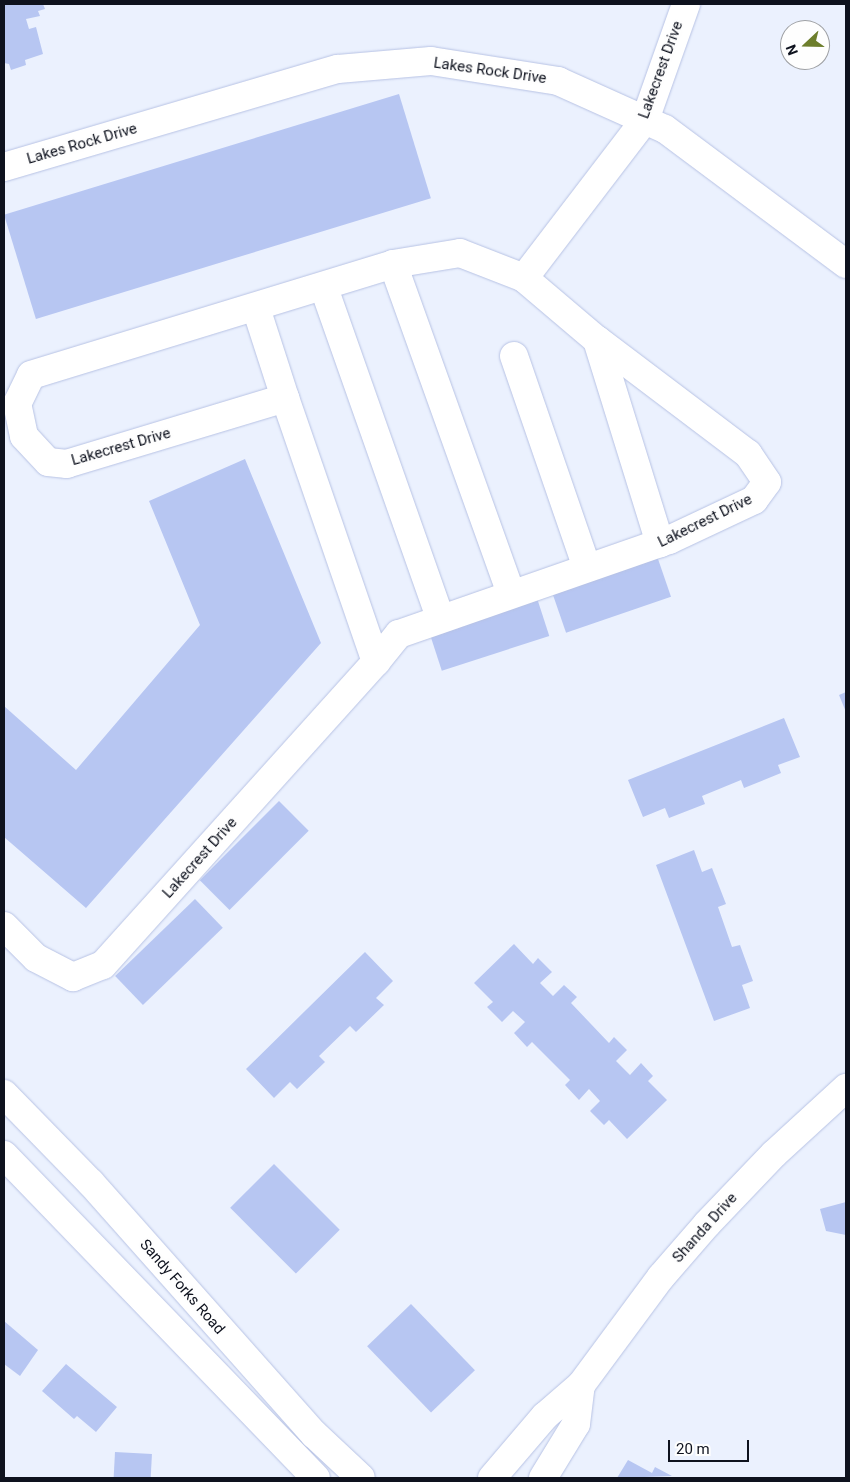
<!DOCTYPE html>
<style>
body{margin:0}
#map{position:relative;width:850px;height:1482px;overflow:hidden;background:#ebf1fe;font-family:Roboto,sans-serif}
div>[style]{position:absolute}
.building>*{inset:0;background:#b7c6f2;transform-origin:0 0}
.roads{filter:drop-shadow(0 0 1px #b7c2e4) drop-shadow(0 0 1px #b7c2e4)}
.minor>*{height:28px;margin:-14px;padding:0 14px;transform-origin:14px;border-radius:14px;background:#fff}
span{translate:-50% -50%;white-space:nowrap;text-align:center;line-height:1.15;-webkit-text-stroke:5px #fefefe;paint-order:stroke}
.street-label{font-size:15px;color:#0e121e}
.frame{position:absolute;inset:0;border:5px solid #0e121e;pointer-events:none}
.north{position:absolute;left:780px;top:20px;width:50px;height:50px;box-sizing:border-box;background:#fefefe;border:1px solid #9ea0a4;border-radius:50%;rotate:249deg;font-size:14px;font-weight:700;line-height:20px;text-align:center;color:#0e121e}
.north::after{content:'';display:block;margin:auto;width:18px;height:22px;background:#6d7e2c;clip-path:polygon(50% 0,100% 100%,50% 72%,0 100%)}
.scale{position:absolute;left:668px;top:1440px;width:81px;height:22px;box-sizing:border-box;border:2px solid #0e121e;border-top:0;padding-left:6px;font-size:15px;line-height:18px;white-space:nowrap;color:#0e121e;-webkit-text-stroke:4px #fefefe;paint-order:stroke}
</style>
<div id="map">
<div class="building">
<i style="clip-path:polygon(4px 4px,43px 4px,45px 9px,38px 11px,40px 16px,26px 19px,29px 29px,36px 27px,43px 54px,25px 60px,26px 65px,11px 70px,9px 64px,4px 63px)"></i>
<i style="left:399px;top:94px;width:109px;height:413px;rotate:73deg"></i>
<i style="clip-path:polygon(245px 459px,321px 643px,86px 908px,4px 837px,4px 706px,76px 770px,200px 625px,149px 501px)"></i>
<i style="left:657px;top:556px;width:43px;height:111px;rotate:71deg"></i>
<i style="left:536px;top:595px;width:43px;height:113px;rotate:72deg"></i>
<i style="clip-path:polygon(846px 692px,846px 712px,839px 695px)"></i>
<i style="clip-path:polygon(784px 718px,800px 757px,778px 765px,781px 773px,744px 788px,741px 780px,702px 796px,705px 804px,669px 818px,665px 808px,643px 817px,628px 780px)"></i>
<i style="left:279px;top:801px;width:42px;height:112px;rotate:45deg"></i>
<i style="clip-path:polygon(694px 850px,702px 872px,712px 868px,726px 904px,718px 907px,732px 947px,740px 945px,753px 981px,742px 985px,750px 1008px,714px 1021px,656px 865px)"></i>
<i style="left:195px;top:899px;width:40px;height:111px;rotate:46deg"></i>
<i style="clip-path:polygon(514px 944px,533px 964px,538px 958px,552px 972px,540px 983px,553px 996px,564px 985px,577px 997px,571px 1003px,609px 1043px,614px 1037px,627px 1050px,616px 1061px,630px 1075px,641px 1063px,653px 1076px,648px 1081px,667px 1100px,627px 1139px,609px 1120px,604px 1125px,590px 1111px,600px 1101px,589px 1089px,579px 1100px,565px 1085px,570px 1080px,532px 1042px,527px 1047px,514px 1033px,525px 1022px,513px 1011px,502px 1022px,487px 1007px,493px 1002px,474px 983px)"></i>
<i style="clip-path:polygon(365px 952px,393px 981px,376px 998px,384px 1005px,356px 1032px,350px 1026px,319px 1056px,325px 1062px,297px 1089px,290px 1082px,274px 1098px,246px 1069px)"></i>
<i style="left:274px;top:1164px;width:93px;height:62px;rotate:45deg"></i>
<i style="clip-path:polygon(846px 1202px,846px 1235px,826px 1231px,820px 1209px)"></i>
<i style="left:411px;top:1304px;width:92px;height:61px;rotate:46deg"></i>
<i style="clip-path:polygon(4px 1321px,38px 1350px,20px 1376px,4px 1364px)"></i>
<i style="clip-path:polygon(66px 1364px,117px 1407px,96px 1432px,77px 1416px,74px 1419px,42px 1391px)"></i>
<i style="left:115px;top:1452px;width:37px;height:26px;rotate:3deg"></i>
<i style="clip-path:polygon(628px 1460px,652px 1473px,655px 1467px,672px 1476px,617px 1478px)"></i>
</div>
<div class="roads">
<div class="minor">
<i style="left:4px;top:167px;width:348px;rotate:-16.4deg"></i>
<i style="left:338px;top:69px;width:93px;rotate:-4.9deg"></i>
<i style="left:431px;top:61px;width:129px;rotate:8.9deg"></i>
<i style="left:558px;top:81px;width:117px;rotate:24.2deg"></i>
<i style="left:665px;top:129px;width:226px;rotate:36.7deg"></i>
<i style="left:393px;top:264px;width:350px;rotate:70.3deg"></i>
<i style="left:324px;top:288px;width:350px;rotate:70.6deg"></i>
<i style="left:256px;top:308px;width:95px;rotate:72.1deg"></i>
<i style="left:597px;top:340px;width:213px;rotate:72.8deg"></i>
<i style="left:514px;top:356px;width:224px;rotate:71deg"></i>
<i style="left:376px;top:662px;width:36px;rotate:-51deg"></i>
<i style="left:399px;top:634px;width:286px;rotate:-19.2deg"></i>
<i style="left:669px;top:540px;width:94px;rotate:-25.2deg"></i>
<i style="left:754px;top:500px;width:22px;rotate:-54deg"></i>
<i style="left:767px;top:482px;width:34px;rotate:-124deg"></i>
<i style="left:748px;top:454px;width:189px;rotate:-142.9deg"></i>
<i style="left:597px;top:340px;width:96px;rotate:-139.7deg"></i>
<i style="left:4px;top:926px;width:45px;rotate:45deg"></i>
<i style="left:36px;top:958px;width:42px;rotate:27.2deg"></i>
<i style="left:73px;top:977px;width:32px;rotate:-22deg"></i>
<i style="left:103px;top:965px;width:408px;rotate:-48deg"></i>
<i style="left:376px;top:662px;width:279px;rotate:-109deg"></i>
<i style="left:285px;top:398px;width:228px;rotate:163.2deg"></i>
<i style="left:67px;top:464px;width:19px;rotate:-174deg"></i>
<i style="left:48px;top:462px;width:35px;rotate:-133deg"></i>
<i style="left:24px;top:436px;width:33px;rotate:-102deg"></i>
<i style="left:17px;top:404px;width:32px;rotate:-64deg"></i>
<i style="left:31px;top:375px;width:379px;rotate:-17deg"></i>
<i style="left:393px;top:264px;width:68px;rotate:-9.3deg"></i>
<i style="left:460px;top:253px;width:69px;rotate:21.3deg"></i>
<i style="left:524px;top:278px;width:199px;rotate:-52.6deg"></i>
<i style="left:645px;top:120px;width:123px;rotate:-70.5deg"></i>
<i style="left:4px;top:1094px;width:124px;rotate:45.7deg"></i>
<i style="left:91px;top:1183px;width:336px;rotate:48.4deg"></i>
<i style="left:314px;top:1434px;width:64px;rotate:43.1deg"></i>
<i style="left:4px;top:1155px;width:449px;rotate:46deg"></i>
<i style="left:492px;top:1478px;width:82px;rotate:-49.5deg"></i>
<i style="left:545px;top:1416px;width:48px;rotate:-40.7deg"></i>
<i style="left:581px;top:1385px;width:134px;rotate:-53.5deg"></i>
<i style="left:661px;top:1277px;width:70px;rotate:-49deg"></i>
<i style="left:707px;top:1224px;width:97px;rotate:-46.3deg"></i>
<i style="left:774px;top:1154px;width:98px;rotate:-42.5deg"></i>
<i style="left:543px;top:1478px;width:63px;rotate:-58.6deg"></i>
<i style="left:576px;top:1424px;width:39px;rotate:-83deg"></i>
</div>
</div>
<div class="street-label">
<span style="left:661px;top:70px;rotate:-70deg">Lakecrest Drive</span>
<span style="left:490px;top:71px;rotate:8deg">Lakes Rock Drive</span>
<span style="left:82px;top:144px;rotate:-16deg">Lakes Rock Drive</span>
<span style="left:121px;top:447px;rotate:-16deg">Lakecrest Drive</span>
<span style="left:705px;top:521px;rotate:-26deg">Lakecrest Drive</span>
<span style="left:200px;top:858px;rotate:-48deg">Lakecrest Drive</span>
<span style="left:705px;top:1228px;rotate:-48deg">Shanda Drive</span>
<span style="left:182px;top:1287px;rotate:49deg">Sandy Forks Road</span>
</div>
<div class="frame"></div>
<div class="north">N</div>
<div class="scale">20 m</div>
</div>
